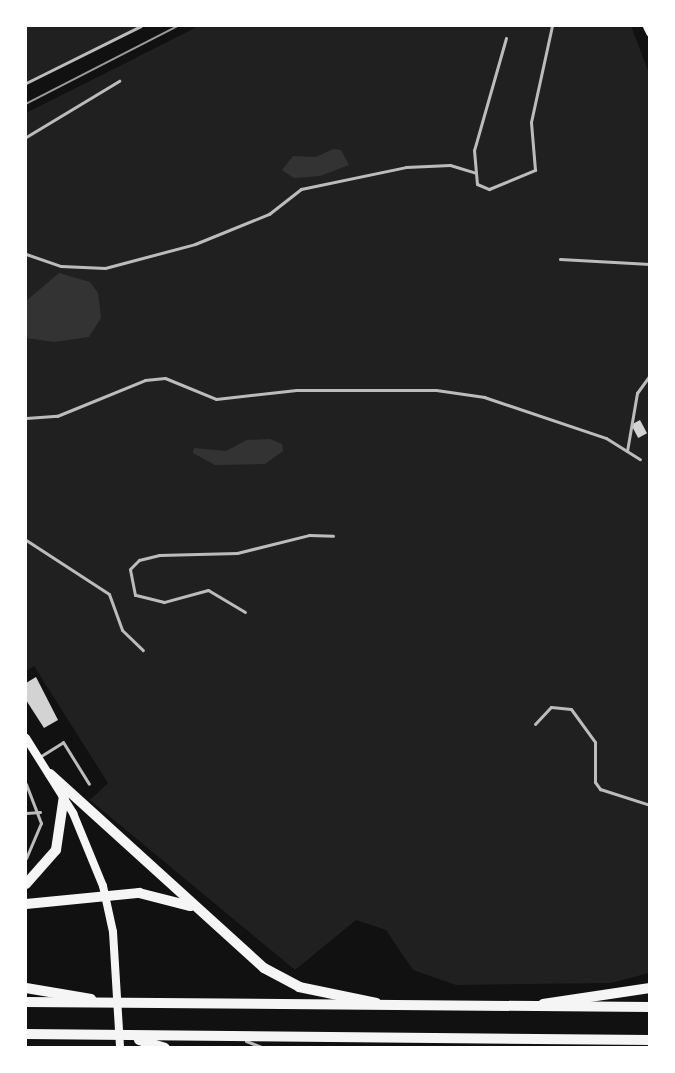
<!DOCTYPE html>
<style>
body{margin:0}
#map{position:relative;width:675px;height:1073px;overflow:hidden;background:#111;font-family:"Public Sans",sans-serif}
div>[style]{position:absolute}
.green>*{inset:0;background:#202020}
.water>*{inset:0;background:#333}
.building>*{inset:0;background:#d3d3d3;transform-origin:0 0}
.service>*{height:3px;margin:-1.5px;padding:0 1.5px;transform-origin:1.5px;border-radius:1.5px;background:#bcbcbc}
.secondary>*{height:8px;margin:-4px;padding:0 4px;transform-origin:4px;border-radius:4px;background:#f5f5f5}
.primary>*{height:9px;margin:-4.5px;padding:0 4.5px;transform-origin:4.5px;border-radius:4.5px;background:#f5f5f5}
.motorway>*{height:10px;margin:-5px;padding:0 5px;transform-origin:5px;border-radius:5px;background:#f5f5f5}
.tram>*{height:1.5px;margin:-0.75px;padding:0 0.75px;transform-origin:0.75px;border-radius:0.75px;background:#9a9a9a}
span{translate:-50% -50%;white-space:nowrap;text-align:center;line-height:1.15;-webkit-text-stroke:6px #fff;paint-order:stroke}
.frame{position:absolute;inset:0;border:27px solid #fff;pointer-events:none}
</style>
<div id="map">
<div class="green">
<i style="clip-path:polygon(26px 26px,144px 26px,26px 84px)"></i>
<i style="clip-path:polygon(199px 26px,631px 26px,650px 76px,649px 973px,611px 983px,456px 985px,413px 970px,386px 930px,356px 920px,295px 970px,90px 800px,108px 783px,34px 666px,26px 671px,26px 113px)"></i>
</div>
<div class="water">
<i style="clip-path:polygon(333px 149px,341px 150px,349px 165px,320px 176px,294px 178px,282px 170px,293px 156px,316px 157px)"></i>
<i style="clip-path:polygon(59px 273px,90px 282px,98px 293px,101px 318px,89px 337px,54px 342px,26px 338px,26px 301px)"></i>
<i style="clip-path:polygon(270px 439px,282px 444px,283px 451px,265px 464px,215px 465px,193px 453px,194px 448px,226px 451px,247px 440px)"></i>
</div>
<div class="building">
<i style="left:640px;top:420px;width:15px;height:10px;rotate:62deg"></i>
<i style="clip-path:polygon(36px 677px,58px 720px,44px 728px,26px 700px,26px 683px)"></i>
</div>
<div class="service">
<i style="left:506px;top:38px;width:116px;rotate:105.9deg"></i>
<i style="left:474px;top:150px;width:34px;rotate:85deg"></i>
<i style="left:477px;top:184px;width:13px;rotate:23deg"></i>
<i style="left:489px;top:189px;width:50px;rotate:-22.4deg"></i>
<i style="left:535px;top:170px;width:48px;rotate:-94.8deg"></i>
<i style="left:531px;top:122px;width:98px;rotate:-77.7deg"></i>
<i style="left:26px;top:83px;width:128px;rotate:-26.4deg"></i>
<i style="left:26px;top:137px;width:109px;rotate:-31.1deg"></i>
<i style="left:26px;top:254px;width:37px;rotate:19deg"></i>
<i style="left:61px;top:266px;width:44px;rotate:2.6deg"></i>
<i style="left:105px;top:268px;width:93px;rotate:-14.9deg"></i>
<i style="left:195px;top:244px;width:80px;rotate:-22.1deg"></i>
<i style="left:269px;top:214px;width:41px;rotate:-38deg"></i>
<i style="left:301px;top:189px;width:107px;rotate:-11.8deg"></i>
<i style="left:406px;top:167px;width:44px;rotate:-2.6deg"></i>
<i style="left:450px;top:165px;width:27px;rotate:17deg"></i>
<i style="left:560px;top:259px;width:90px;rotate:3.2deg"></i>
<i style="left:26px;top:418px;width:31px;rotate:-4deg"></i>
<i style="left:57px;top:416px;width:95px;rotate:-22.2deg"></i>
<i style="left:145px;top:380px;width:20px;rotate:-6deg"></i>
<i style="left:165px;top:378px;width:55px;rotate:22.4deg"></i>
<i style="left:216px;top:399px;width:81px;rotate:-6.4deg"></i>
<i style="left:296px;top:390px;width:140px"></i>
<i style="left:436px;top:390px;width:49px;rotate:8.3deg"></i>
<i style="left:484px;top:397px;width:129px;rotate:18.6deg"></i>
<i style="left:606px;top:438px;width:40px;rotate:32deg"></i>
<i style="left:627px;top:451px;width:59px;rotate:-80.2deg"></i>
<i style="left:637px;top:393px;width:22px;rotate:-54deg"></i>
<i style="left:26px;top:540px;width:99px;rotate:33deg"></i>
<i style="left:109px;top:594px;width:38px;rotate:70deg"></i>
<i style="left:122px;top:630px;width:29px;rotate:44deg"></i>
<i style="left:245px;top:612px;width:43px;rotate:-149.3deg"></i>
<i style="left:208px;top:590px;width:46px;rotate:164.7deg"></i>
<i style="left:164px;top:602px;width:30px;rotate:-166deg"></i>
<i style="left:135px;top:595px;width:26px;rotate:-101deg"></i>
<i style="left:130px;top:569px;width:13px;rotate:-45deg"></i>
<i style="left:139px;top:560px;width:21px;rotate:-14deg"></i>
<i style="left:159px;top:555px;width:78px;rotate:-1.5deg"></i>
<i style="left:237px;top:553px;width:74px;rotate:-14deg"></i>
<i style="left:309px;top:535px;width:24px;rotate:2deg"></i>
<i style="left:535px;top:724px;width:23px;rotate:-47deg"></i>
<i style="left:551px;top:707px;width:20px;rotate:6deg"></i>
<i style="left:571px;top:709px;width:41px;rotate:54deg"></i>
<i style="left:595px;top:742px;width:40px;rotate:90deg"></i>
<i style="left:595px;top:782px;width:9px;rotate:54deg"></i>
<i style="left:600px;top:789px;width:52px;rotate:17.7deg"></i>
<i style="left:41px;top:756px;width:26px;rotate:-32deg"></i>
<i style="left:63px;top:742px;width:49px;rotate:58.2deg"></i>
<i style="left:26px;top:784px;width:42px;rotate:69deg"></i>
<i style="left:41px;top:823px;width:38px;rotate:113deg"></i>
<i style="left:26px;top:813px;width:14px;rotate:-4deg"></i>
<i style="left:246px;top:1041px;width:19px;rotate:21deg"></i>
</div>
<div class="secondary">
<i style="left:26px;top:738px;width:89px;rotate:57.9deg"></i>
<i style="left:73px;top:813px;width:79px;rotate:67.7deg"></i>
<i style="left:103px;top:886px;width:47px;rotate:77.7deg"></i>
<i style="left:113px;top:932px;width:116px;rotate:86.5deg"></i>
</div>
<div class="primary">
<i style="left:647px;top:26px;width:7px;rotate:63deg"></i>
</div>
<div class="motorway">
<i style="left:50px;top:774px;width:289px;rotate:42.2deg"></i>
<i style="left:264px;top:968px;width:40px;rotate:28deg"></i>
<i style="left:299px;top:987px;width:79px;rotate:11.7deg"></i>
<i style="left:26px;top:884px;width:45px;rotate:-48.6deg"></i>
<i style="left:56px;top:850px;width:55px;rotate:-81.6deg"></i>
<i style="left:26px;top:904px;width:114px;rotate:-5.6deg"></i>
<i style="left:139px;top:893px;width:53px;rotate:14.3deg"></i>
<i style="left:26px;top:988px;width:66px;rotate:9.6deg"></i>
<i style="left:26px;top:1002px;width:624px;rotate:0.46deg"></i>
<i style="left:543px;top:1004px;width:108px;rotate:-8.5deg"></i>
<i style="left:26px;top:1034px;width:624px;rotate:0.55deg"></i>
<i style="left:139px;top:1040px;width:27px;rotate:17deg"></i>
</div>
<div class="tram">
<i style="left:26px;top:104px;width:171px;rotate:-27.2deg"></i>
</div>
<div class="frame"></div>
</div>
